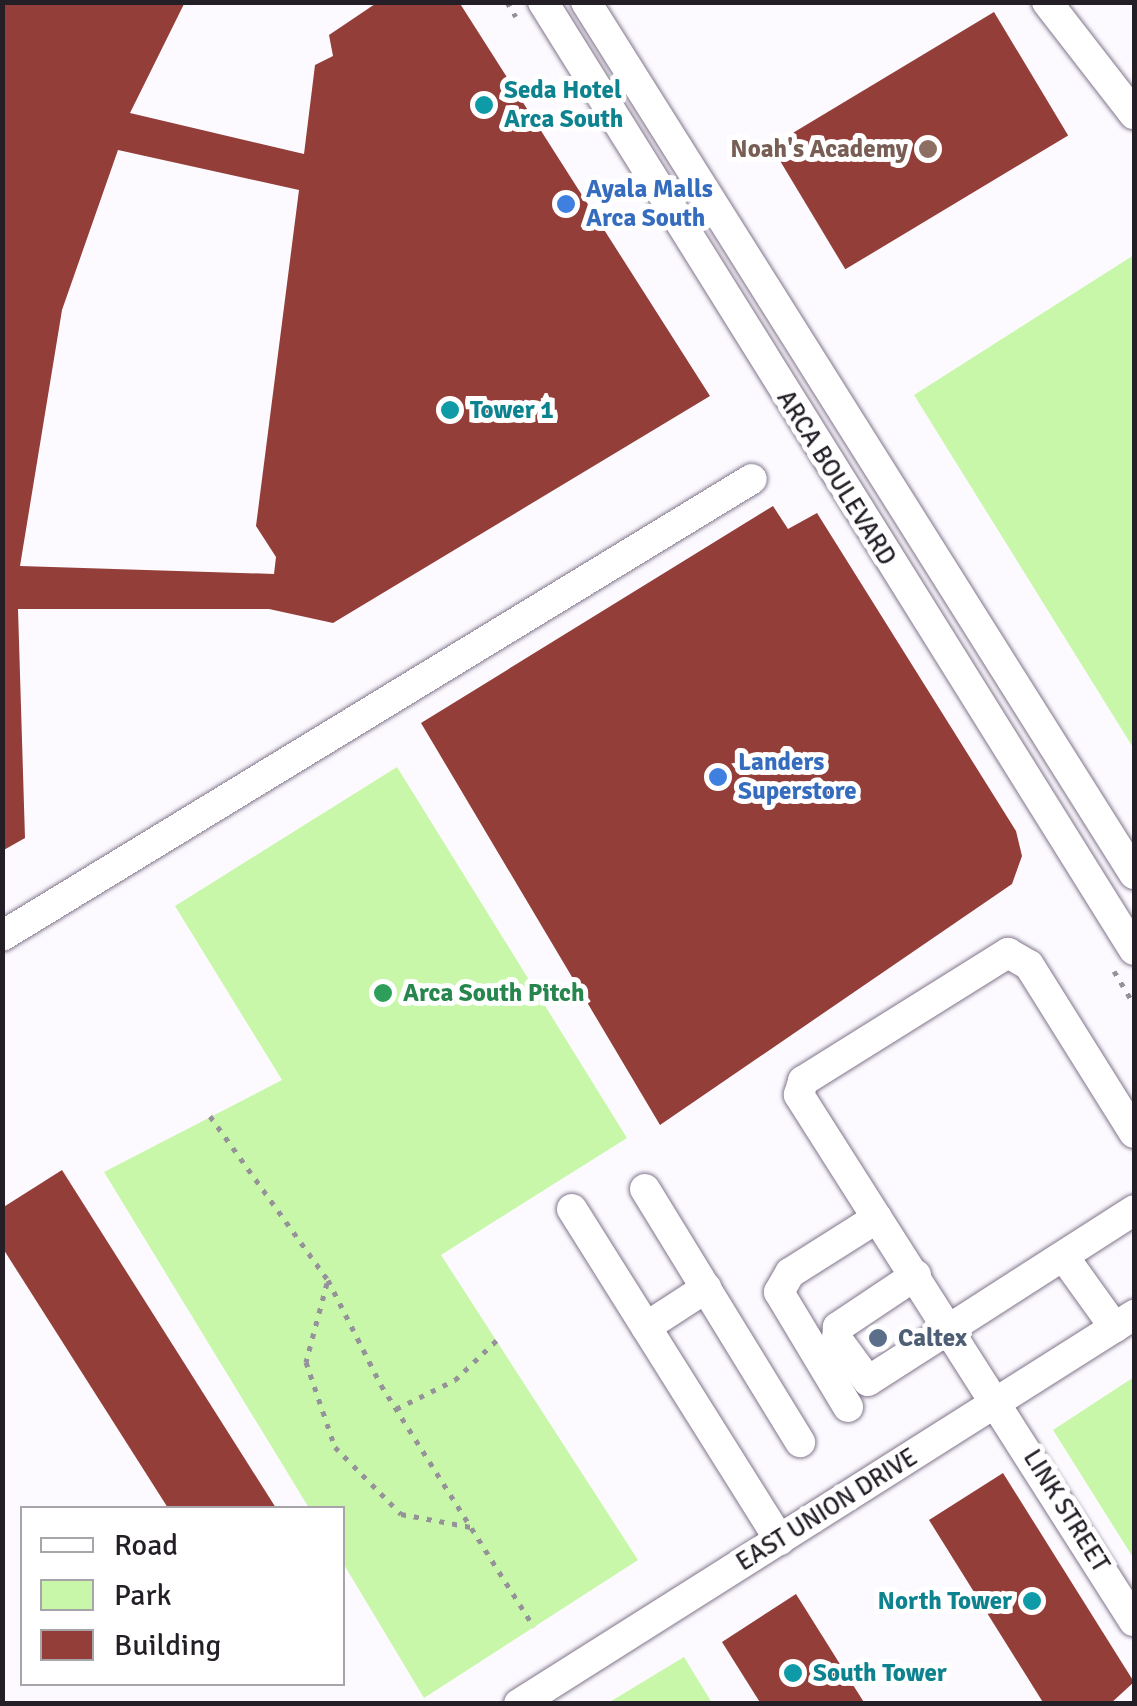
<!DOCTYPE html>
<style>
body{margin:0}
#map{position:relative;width:1137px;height:1706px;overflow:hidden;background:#fcfaff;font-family:Signika,sans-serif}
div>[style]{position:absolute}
.green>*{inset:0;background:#c8f7a9}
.building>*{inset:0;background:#933e39;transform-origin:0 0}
.path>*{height:5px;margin-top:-2.5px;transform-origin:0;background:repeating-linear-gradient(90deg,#969299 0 5px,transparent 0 13px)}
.roads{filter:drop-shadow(0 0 2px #82758b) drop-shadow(0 0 2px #82758b)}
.minor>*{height:30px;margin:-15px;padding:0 15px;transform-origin:15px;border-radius:15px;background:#fff}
.dots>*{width:28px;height:28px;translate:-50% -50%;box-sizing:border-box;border:5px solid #fff;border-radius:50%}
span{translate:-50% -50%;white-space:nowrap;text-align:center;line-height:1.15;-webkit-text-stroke:10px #fff;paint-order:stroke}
.culture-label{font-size:25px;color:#0d838f;font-weight:700}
.left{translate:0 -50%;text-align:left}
.right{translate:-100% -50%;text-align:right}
.education-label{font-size:25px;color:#785e54;font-weight:700}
.shop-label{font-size:25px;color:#366cbe;font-weight:700}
.street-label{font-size:25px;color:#241e27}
.leisure-label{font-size:25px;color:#27864d;font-weight:700}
.service-label{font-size:25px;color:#4e5e75;font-weight:700}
.frame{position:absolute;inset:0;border:5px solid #241e27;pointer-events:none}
.legend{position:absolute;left:20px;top:1506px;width:325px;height:180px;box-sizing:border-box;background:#fff;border:2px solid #a7a5a9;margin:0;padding:12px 18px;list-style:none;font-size:30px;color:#241e27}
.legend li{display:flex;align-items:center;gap:20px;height:50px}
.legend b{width:50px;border:2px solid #a7a5a9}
</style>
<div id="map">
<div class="green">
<i style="clip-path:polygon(1134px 255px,1134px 749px,914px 395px)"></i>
<i style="clip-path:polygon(397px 767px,627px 1138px,441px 1255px,638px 1560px,424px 1698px,343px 1563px,342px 1508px,309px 1508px,104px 1172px,282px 1080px,175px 906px)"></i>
<i style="clip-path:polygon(1134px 1377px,1134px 1559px,1053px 1430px)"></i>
<i style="clip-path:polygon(684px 1657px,712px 1703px,608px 1703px)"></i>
</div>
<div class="building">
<i style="clip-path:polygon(evenodd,2px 2px,185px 2px,130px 113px,304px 154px,315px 65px,333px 56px,329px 35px,378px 2px,459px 2px,710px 396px,333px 623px,269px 609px,18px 609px,25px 838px,2px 851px,2px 2px,118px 150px,299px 190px,256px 526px,276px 557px,274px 574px,20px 566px,62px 310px,118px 150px)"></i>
<i style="left:994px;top:12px;width:144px;height:260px;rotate:59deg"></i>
<i style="clip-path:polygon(773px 506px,788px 529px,817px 513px,1016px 831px,1022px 856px,1012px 884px,660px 1125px,421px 723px)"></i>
<i style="clip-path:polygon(62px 1170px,276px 1508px,168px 1508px,2px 1247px,2px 1208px)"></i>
<i style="clip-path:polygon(1003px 1473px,1134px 1682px,1110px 1704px,1044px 1704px,929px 1520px)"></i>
<i style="clip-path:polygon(796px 1594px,865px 1704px,761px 1704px,722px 1642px)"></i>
</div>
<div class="path">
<i style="left:507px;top:2px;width:17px;rotate:59deg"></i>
<i style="left:1114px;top:971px;width:39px;rotate:59deg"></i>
<i style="left:210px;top:1116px;width:202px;rotate:54.3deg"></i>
<i style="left:328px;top:1280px;width:118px;rotate:63.2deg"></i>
<i style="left:381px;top:1385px;width:286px;rotate:57.7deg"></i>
<i style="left:327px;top:1283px;width:82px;rotate:104.9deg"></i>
<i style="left:306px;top:1362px;width:90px;rotate:71.2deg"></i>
<i style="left:335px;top:1447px;width:94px;rotate:45.4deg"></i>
<i style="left:401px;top:1514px;width:71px;rotate:10.5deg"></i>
<i style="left:396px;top:1409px;width:66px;rotate:-26.2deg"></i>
<i style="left:455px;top:1380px;width:61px;rotate:-43.7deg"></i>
</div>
<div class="roads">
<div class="minor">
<i style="left:543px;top:2px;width:1117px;rotate:58.06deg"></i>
<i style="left:586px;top:2px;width:1030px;rotate:57.85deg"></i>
<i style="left:1047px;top:2px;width:142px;rotate:52.2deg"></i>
<i style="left:2px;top:936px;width:878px;rotate:-31.36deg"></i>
<i style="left:645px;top:1189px;width:297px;rotate:58.5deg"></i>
<i style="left:572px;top:1209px;width:391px;rotate:57.9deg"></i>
<i style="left:877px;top:1218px;width:478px;rotate:57.5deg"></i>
<i style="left:1064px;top:1257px;width:87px;rotate:54.3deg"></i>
<i style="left:916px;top:1275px;width:94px;rotate:146.3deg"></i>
<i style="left:838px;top:1327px;width:12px;rotate:95deg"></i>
<i style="left:837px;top:1339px;width:52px;rotate:53.6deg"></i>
<i style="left:868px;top:1381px;width:316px;rotate:-32.7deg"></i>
<i style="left:646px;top:1327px;width:72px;rotate:-33deg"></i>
<i style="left:848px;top:1407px;width:134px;rotate:-121deg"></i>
<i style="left:779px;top:1292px;width:22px;rotate:-60deg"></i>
<i style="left:790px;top:1273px;width:103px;rotate:-32.3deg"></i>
<i style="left:877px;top:1218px;width:146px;rotate:-122.4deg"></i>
<i style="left:799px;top:1095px;width:15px;rotate:-74deg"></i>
<i style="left:803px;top:1081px;width:242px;rotate:-32deg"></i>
<i style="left:1008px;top:953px;width:24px;rotate:30deg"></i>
<i style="left:1029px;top:965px;width:198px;rotate:58deg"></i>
<i style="left:519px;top:1704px;width:728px;rotate:-32.31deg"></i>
</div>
</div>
<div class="dots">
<i style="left:484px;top:105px;background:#0f9aa8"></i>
<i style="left:928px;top:149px;background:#8d6e63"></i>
<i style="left:566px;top:204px;background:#3f7fe0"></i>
<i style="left:450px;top:410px;background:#0f9aa8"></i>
<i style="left:718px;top:777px;background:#3f7fe0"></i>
<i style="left:383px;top:993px;background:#2e9e5b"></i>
<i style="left:878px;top:1338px;background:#5c6f8a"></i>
<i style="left:1032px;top:1601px;background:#0f9aa8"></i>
<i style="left:793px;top:1673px;background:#0f9aa8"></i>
</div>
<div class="culture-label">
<span class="left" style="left:504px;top:105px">Seda Hotel<br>Arca South</span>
<span class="left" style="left:470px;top:410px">Tower 1</span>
<span class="right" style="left:1012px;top:1601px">North Tower</span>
<span class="left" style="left:813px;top:1673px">South Tower</span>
</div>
<div class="education-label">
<span class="right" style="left:908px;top:149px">Noah's Academy</span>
</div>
<div class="shop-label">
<span class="left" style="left:586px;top:204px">Ayala Malls<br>Arca South</span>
<span class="left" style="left:738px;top:777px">Landers<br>Superstore</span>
</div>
<div class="street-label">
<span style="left:836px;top:478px;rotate:58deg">ARCA BOULEVARD</span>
<span style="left:827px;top:1510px;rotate:-32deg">EAST UNION DRIVE</span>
<span style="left:1066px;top:1511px;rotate:58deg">LINK STREET</span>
</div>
<div class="leisure-label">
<span class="left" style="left:403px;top:993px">Arca South Pitch</span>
</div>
<div class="service-label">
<span class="left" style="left:898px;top:1338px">Caltex</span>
</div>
<div class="frame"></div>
<ul class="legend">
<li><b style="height:12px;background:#fff"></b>Road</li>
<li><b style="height:28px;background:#c8f7a9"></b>Park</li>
<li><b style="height:28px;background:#933e39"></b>Building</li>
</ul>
</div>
